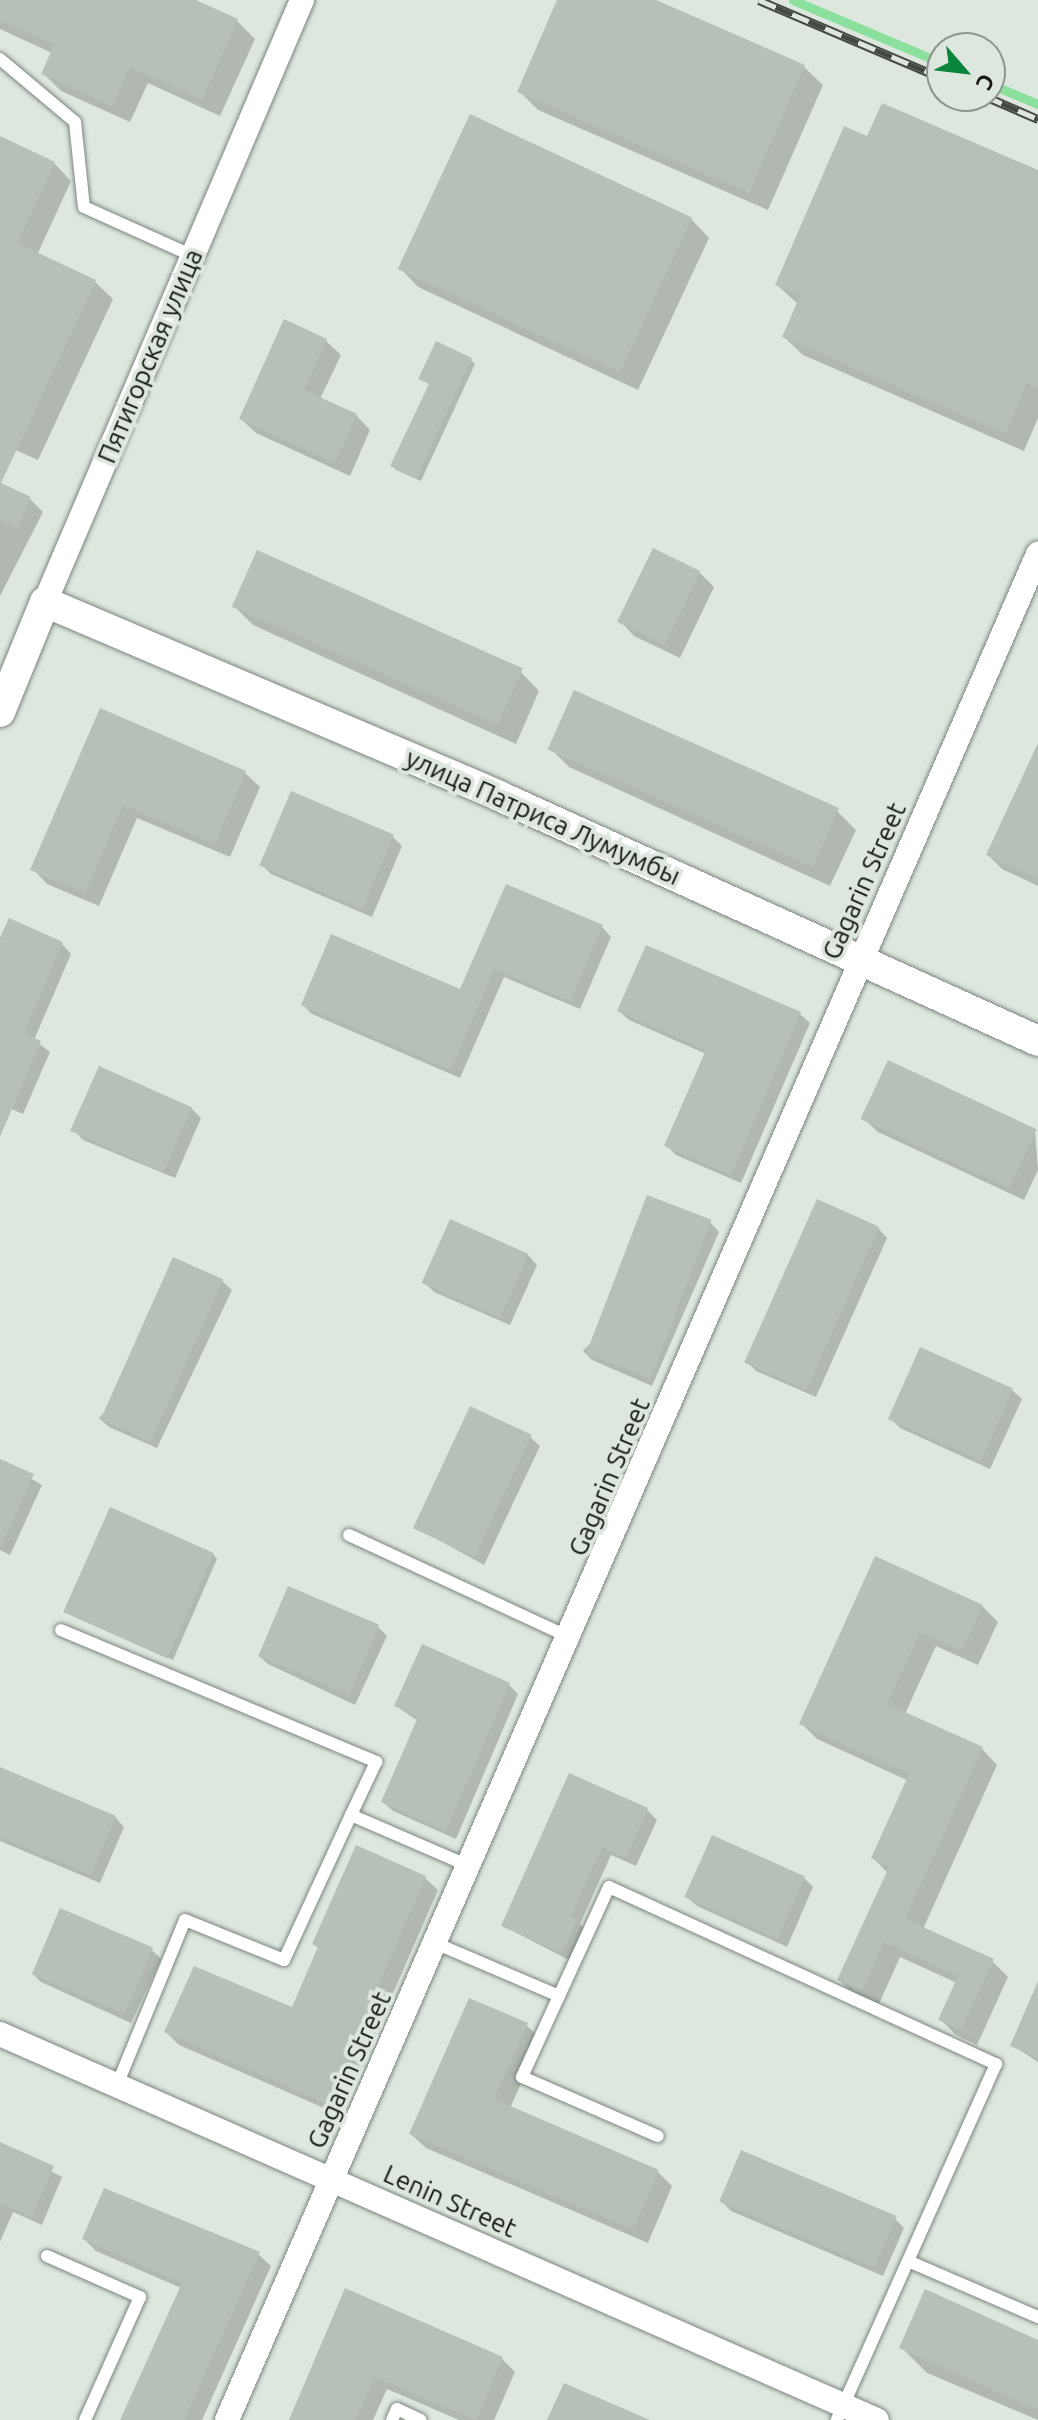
<!DOCTYPE html>
<meta charset="utf-8">
<style>
body{margin:0}
#map{position:relative;width:1038px;height:2420px;overflow:hidden;background:#dde7de;font-family:Ubuntu,sans-serif}
div>[style]{position:absolute}
.shadow>*{inset:0;background:#0003}
.stream>*{height:9px;margin:-4.5px;padding:0 4.5px;transform-origin:4.5px;border-radius:4.5px;background:#8be09e}
.building>*{inset:0;background:#b7c0b8;transform-origin:0 0}
.roads{filter:drop-shadow(0 0 2px #7c857e) drop-shadow(0 0 2px #7c857e)}
.service>*{height:12px;margin:-6px;padding:0 6px;transform-origin:6px;border-radius:6px;background:#fff}
.minor>*{height:24px;margin:-12px;padding:0 12px;transform-origin:12px;border-radius:12px;background:#fff}
.tertiary>*{height:30px;margin:-15px;padding:0 15px;transform-origin:15px;border-radius:15px;background:#fff}
.rail>*{height:9px;margin-top:-4.5px;transform-origin:0;background:repeating-linear-gradient(90deg,#dde7de 0 18px,#444944 0 36px);box-sizing:border-box;border-block:2px solid #444944}
span{translate:-50% -50%;white-space:nowrap;text-align:center;line-height:1.15;-webkit-text-stroke:8px #dde7de;paint-order:stroke}
.street-label{font-size:26px;color:#161916}
.north{position:absolute;left:926px;top:32px;width:80px;height:80px;box-sizing:border-box;background:#dde7de;border:2px solid #8d958e;border-radius:50%;rotate:118deg;font-size:22px;font-weight:700;line-height:32px;text-align:center;color:#161916}
.north::after{content:'';display:block;margin:auto;width:28px;height:36px;background:#0b853e;clip-path:polygon(50% 0,100% 100%,50% 72%,0 100%)}
</style>
<div id="map">
<div class="shadow">
<i style="clip-path:polygon(0 0,191px 0,237px 21px,255px 39px,220px 116px,148px 83px,130px 122px,61px 91px,43px 73px,52px 53px,0 29px)"></i>
<i style="clip-path:polygon(559px 0,651px 0,804px 67px,823px 85px,768px 210px,538px 110px,519px 91px)"></i>
<i style="clip-path:polygon(0 138px,54px 163px,71px 181px,37px 255px,95px 282px,113px 299px,38px 460px,0 443px)"></i>
<i style="clip-path:polygon(868px 139px,1038px 172px,1038px 418px,1024px 451px,803px 355px,784px 337px,798px 304px,777px 285px)"></i>
<i style="clip-path:polygon(691px 219px,709px 238px,638px 390px,418px 287px,400px 268px)"></i>
<i style="clip-path:polygon(285px 322px,326px 341px,341px 355px,320px 399px,356px 415px,370px 430px,350px 476px,256px 433px,241px 419px)"></i>
<i style="clip-path:polygon(471px 360px,475px 364px,421px 481px,396px 470px,392px 465px,430px 385px,420px 378px)"></i>
<i style="clip-path:polygon(0 485px,30px 499px,43px 512px,0 596px)"></i>
<i style="clip-path:polygon(700px 573px,714px 587px,680px 658px,634px 636px,620px 621px)"></i>
<i style="clip-path:polygon(234px 606px,521px 672px,539px 691px,516px 744px,253px 625px)"></i>
<i style="clip-path:polygon(101px 711px,245px 773px,260px 787px,230px 857px,137px 818px,99px 906px,47px 884px,33px 869px)"></i>
<i style="clip-path:polygon(550px 748px,837px 811px,856px 830px,830px 886px,569px 767px)"></i>
<i style="clip-path:polygon(1038px 748px,1038px 886px,1002px 869px,988px 855px)"></i>
<i style="clip-path:polygon(392px 836px,402px 846px,372px 917px,271px 874px,262px 865px)"></i>
<i style="clip-path:polygon(507px 886px,602px 927px,611px 937px,580px 1009px,504px 977px,460px 1078px,312px 1014px,303px 1005px,461px 992px)"></i>
<i style="clip-path:polygon(0 943px,62px 944px,71px 954px,34px 1040px,50px 1052px,23px 1114px,0 1104px)"></i>
<i style="clip-path:polygon(647px 948px,800px 1014px,810px 1023px,741px 1183px,676px 1155px,667px 1146px,706px 1054px,629px 1020px,619px 1011px)"></i>
<i style="clip-path:polygon(191px 1108px,201px 1118px,175px 1178px,83px 1140px,74px 1130px)"></i>
<i style="clip-path:polygon(863px 1118px,1035px 1131px,1038px 1170px,1024px 1200px,878px 1132px)"></i>
<i style="clip-path:polygon(710px 1222px,719px 1232px,652px 1386px,592px 1360px,583px 1351px)"></i>
<i style="clip-path:polygon(878px 1228px,887px 1238px,816px 1397px,756px 1371px,747px 1361px)"></i>
<i style="clip-path:polygon(528px 1255px,537px 1265px,510px 1325px,434px 1292px,424px 1282px)"></i>
<i style="clip-path:polygon(222px 1281px,232px 1290px,157px 1448px,109px 1427px,99px 1418px)"></i>
<i style="clip-path:polygon(1012px 1390px,1022px 1399px,990px 1469px,900px 1428px,891px 1419px)"></i>
<i style="clip-path:polygon(530px 1437px,540px 1446px,484px 1565px,415px 1527px)"></i>
<i style="clip-path:polygon(0 1461px,42px 1485px,10px 1555px,0 1550px)"></i>
<i style="clip-path:polygon(213px 1554px,217px 1559px,173px 1660px,67px 1613px)"></i>
<i style="clip-path:polygon(876px 1558px,982px 1606px,998px 1622px,978px 1665px,936px 1646px,905px 1714px,982px 1749px,997px 1765px,923px 1929px,992px 1961px,1008px 1977px,977px 2045px,956px 2035px,940px 2019px,957px 1983px,900px 1957px,878px 2006px,855px 1996px,839px 1980px,888px 1873px,873px 1858px,909px 1781px,817px 1739px,802px 1724px)"></i>
<i style="clip-path:polygon(378px 1627px,387px 1636px,355px 1705px,268px 1664px,258px 1655px)"></i>
<i style="clip-path:polygon(509px 1685px,518px 1694px,456px 1839px,393px 1811px,383px 1802px,418px 1721px,396px 1706px)"></i>
<i style="clip-path:polygon(0 1769px,115px 1817px,124px 1827px,100px 1883px,0 1841px)"></i>
<i style="clip-path:polygon(570px 1776px,647px 1810px,657px 1820px,636px 1866px,611px 1855px,580px 1924px,586px 1930px,571px 1961px,503px 1926px)"></i>
<i style="clip-path:polygon(425px 1878px,438px 1890px,340px 2115px,179px 2045px,166px 2032px,293px 2010px,319px 1949px,314px 1944px)"></i>
<i style="clip-path:polygon(804px 1878px,813px 1887px,787px 1947px,697px 1906px,687px 1897px)"></i>
<i style="clip-path:polygon(152px 1950px,161px 1959px,131px 2023px,41px 1982px,32px 1973px)"></i>
<i style="clip-path:polygon(1038px 1986px,1038px 2062px,1012px 2045px)"></i>
<i style="clip-path:polygon(526px 2025px,541px 2039px,510px 2108px,658px 2172px,672px 2186px,648px 2243px,426px 2148px,411px 2134px)"></i>
<i style="clip-path:polygon(0 2144px,62px 2177px,42px 2225px,13px 2212px,0 2242px)"></i>
<i style="clip-path:polygon(721px 2201px,894px 2218px,904px 2228px,883px 2276px,731px 2211px)"></i>
<i style="clip-path:polygon(84px 2239px,258px 2254px,271px 2266px,202px 2420px,122px 2420px,181px 2288px,96px 2251px)"></i>
<i style="clip-path:polygon(346px 2290px,502px 2359px,515px 2372px,494px 2420px,459px 2420px,387px 2389px,373px 2420px,291px 2420px)"></i>
<i style="clip-path:polygon(1038px 2342px,1038px 2420px,927px 2373px,901px 2347px)"></i>
</div>
<div class="stream">
<i style="left:793px;top:0;width:162px;rotate:22.9deg"></i>
<i style="left:990px;top:84px;width:52px;rotate:22.6deg"></i>
</div>
<div class="building">
<i style="clip-path:polygon(0 0,196px 0,238px 19px,202px 100px,130px 67px,112px 106px,41px 74px,54px 45px,0 21px)"></i>
<i style="clip-path:polygon(557px 0,656px 0,805px 65px,749px 193px,517px 92px)"></i>
<i style="clip-path:polygon(882px 103px,1038px 170px,1038px 388px,1027px 383px,1005px 434px,782px 337px,800px 296px,775px 285px,844px 126px,867px 136px)"></i>
<i style="left:470px;top:114px;width:245px;height:171px;rotate:25deg"></i>
<i style="clip-path:polygon(0 136px,55px 162px,17px 243px,96px 280px,1px 483px,31px 497px,17px 528px,0 520px)"></i>
<i style="clip-path:polygon(284px 319px,327px 339px,304px 390px,357px 414px,335px 463px,239px 419px)"></i>
<i style="clip-path:polygon(436px 341px,472px 358px,416px 478px,390px 466px,429px 384px,418px 379px)"></i>
<i style="left:653px;top:548px;width:53px;height:82px;rotate:26deg"></i>
<i style="left:257px;top:550px;width:291px;height:62px;rotate:24deg"></i>
<i style="left:574px;top:690px;width:290px;height:65px;rotate:24deg"></i>
<i style="clip-path:polygon(100px 708px,246px 771px,215px 844px,123px 805px,85px 893px,30px 870px)"></i>
<i style="clip-path:polygon(1038px 743px,1038px 879px,986px 855px)"></i>
<i style="left:291px;top:791px;width:112px;height:81px;rotate:23deg"></i>
<i style="clip-path:polygon(506px 884px,603px 925px,570px 1001px,494px 969px,451px 1070px,301px 1005px,331px 934px,460px 989px)"></i>
<i style="clip-path:polygon(9px 918px,63px 942px,24px 1033px,41px 1041px,0 1137px,0 938px)"></i>
<i style="clip-path:polygon(646px 945px,801px 1012px,731px 1175px,664px 1146px,706px 1050px,617px 1011px)"></i>
<i style="left:888px;top:1060px;width:164px;height:65px;rotate:25deg"></i>
<i style="left:99px;top:1066px;width:102px;height:71px;rotate:24deg"></i>
<i style="left:647px;top:1195px;width:69px;height:170px;rotate:21deg"></i>
<i style="left:817px;top:1199px;width:68px;height:179px;rotate:24deg"></i>
<i style="left:450px;top:1219px;width:86px;height:70px;rotate:24deg"></i>
<i style="left:173px;top:1257px;width:55px;height:178px;rotate:24deg"></i>
<i style="left:920px;top:1347px;width:102px;height:79px;rotate:24deg"></i>
<i style="left:470px;top:1406px;width:68px;height:135px;rotate:25deg"></i>
<i style="clip-path:polygon(0 1459px,34px 1474px,0 1548px)"></i>
<i style="left:110px;top:1507px;width:114px;height:115px;rotate:24deg"></i>
<i style="clip-path:polygon(875px 1556px,983px 1605px,962px 1651px,920px 1632px,887px 1704px,983px 1747px,905px 1919px,994px 1959px,961px 2030px,938px 2020px,958px 1976px,884px 1942px,862px 1991px,837px 1980px,889px 1867px,871px 1858px,909px 1774px,799px 1724px)"></i>
<i style="left:288px;top:1586px;width:99px;height:76px;rotate:23deg"></i>
<i style="clip-path:polygon(422px 1644px,510px 1683px,446px 1831px,381px 1802px,418px 1717px,394px 1706px)"></i>
<i style="clip-path:polygon(0 1767px,116px 1816px,91px 1875px,0 1837px)"></i>
<i style="clip-path:polygon(569px 1773px,648px 1808px,626px 1858px,602px 1847px,571px 1916px,577px 1919px,562px 1953px,501px 1926px)"></i>
<i style="left:712px;top:1835px;width:102px;height:68px;rotate:24deg"></i>
<i style="clip-path:polygon(356px 1845px,426px 1876px,327px 2104px,164px 2032px,194px 1966px,292px 2007px,318px 1947px,312px 1944px)"></i>
<i style="left:60px;top:1908px;width:101px;height:72px;rotate:23deg"></i>
<i style="clip-path:polygon(1038px 1981px,1038px 2058px,1010px 2046px)"></i>
<i style="clip-path:polygon(469px 1998px,528px 2023px,494px 2099px,659px 2170px,633px 2230px,409px 2134px)"></i>
<i style="clip-path:polygon(0 2142px,54px 2166px,32px 2217px,0 2203px)"></i>
<i style="left:741px;top:2150px;width:169px;height:56px;rotate:23deg"></i>
<i style="clip-path:polygon(104px 2188px,260px 2252px,184px 2420px,120px 2420px,182px 2283px,82px 2239px)"></i>
<i style="clip-path:polygon(345px 2288px,503px 2357px,476px 2420px,375px 2377px,355px 2420px,289px 2420px)"></i>
<i style="clip-path:polygon(925px 2289px,1038px 2340px,1038px 2410px,899px 2348px)"></i>
<i style="clip-path:polygon(564px 2383px,650px 2420px,547px 2420px)"></i>
</div>
<div class="roads">
<div class="service">
<i style="left:0;top:59px;width:98px;rotate:40deg"></i>
<i style="left:75px;top:122px;width:85px;rotate:84deg"></i>
<i style="left:84px;top:207px;width:120px;rotate:24.2deg"></i>
<i style="left:349px;top:1535px;width:245px;rotate:24.9deg"></i>
<i style="left:61px;top:1630px;width:342px;rotate:22.7deg"></i>
<i style="left:376px;top:1762px;width:59px;rotate:115.3deg"></i>
<i style="left:351px;top:1815px;width:129px;rotate:23.4deg"></i>
<i style="left:435px;top:1943px;width:135px;rotate:23.1deg"></i>
<i style="left:559px;top:1996px;width:120px;rotate:-65.4deg"></i>
<i style="left:609px;top:1887px;width:426px;rotate:24.6deg"></i>
<i style="left:996px;top:2064px;width:390px;rotate:114.1deg"></i>
<i style="left:559px;top:1996px;width:89px;rotate:114.6deg"></i>
<i style="left:522px;top:2077px;width:148px;rotate:23.5deg"></i>
<i style="left:117px;top:2085px;width:178px;rotate:-67.6deg"></i>
<i style="left:185px;top:1920px;width:107px;rotate:22deg"></i>
<i style="left:284px;top:1960px;width:160px;rotate:-65.2deg"></i>
<i style="left:47px;top:2256px;width:102px;rotate:23.8deg"></i>
<i style="left:140px;top:2297px;width:135px;rotate:114.1deg"></i>
<i style="left:908px;top:2261px;width:142px;rotate:23.3deg"></i>
<i style="left:392px;top:2420px;width:12px;rotate:-66deg"></i>
<i style="left:397px;top:2409px;width:26px;rotate:25deg"></i>
</div>
<div class="minor">
<i style="left:45px;top:602px;width:655px;rotate:-66.88deg"></i>
<i style="left:0;top:2034px;width:958px;rotate:23.76deg"></i>
<i style="left:227px;top:2420px;width:2035px;rotate:-66.51deg"></i>
</div>
<div class="tertiary">
<i style="left:0;top:712px;width:119px;rotate:-67.8deg"></i>
<i style="left:45px;top:602px;width:494px;rotate:23.1deg"></i>
<i style="left:499px;top:796px;width:592px;rotate:24.44deg"></i>
</div>
</div>
<div class="rail">
<i style="left:759px;top:0;width:199px;rotate:23.1deg"></i>
<i style="left:985px;top:96px;width:58px;rotate:23.5deg"></i>
</div>
<div class="street-label">
<span style="left:150px;top:356px;rotate:-67deg">Пятигорская улица</span>
<span style="left:543px;top:817px;rotate:24deg">улица Патриса Лумумбы</span>
<span style="left:864px;top:881px;rotate:-66deg">Gagarin Street</span>
<span style="left:609px;top:1477px;rotate:-67deg">Gagarin Street</span>
<span style="left:349px;top:2070px;rotate:-66deg">Gagarin Street</span>
<span style="left:450px;top:2201px;rotate:24deg">Lenin Street</span>
</div>
<div class="north">С</div>
</div>
